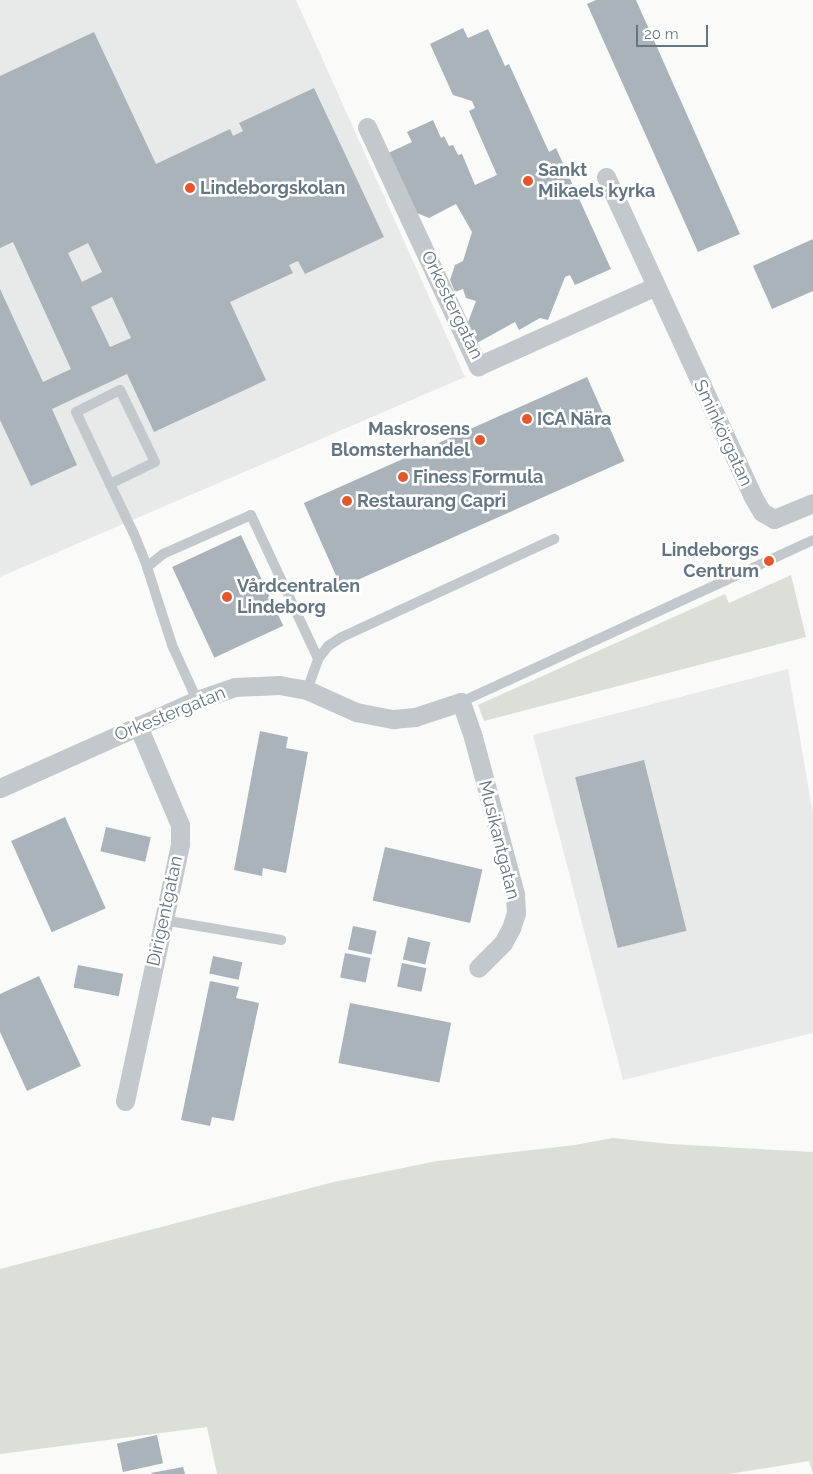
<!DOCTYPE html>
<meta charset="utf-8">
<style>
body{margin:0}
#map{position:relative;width:813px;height:1474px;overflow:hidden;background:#fafaf8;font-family:Raleway,sans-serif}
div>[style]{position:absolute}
.built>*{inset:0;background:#e8e9e9}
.green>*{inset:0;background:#dadfd7}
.building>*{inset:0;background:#aab3b9;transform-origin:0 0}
.lane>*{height:10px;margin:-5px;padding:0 5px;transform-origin:5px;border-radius:5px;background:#c3c8cc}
.street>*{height:19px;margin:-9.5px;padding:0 9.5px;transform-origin:9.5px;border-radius:9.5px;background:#c3c8cc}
.dots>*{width:14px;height:14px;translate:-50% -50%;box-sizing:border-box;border:2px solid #fff;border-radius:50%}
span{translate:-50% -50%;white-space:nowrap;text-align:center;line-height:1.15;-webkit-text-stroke:5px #fff;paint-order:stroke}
.poi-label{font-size:18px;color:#657683;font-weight:700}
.left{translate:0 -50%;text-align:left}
.right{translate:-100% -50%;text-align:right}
.street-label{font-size:18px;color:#657683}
.scale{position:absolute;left:636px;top:25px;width:72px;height:22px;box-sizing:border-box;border:2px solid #657683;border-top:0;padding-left:6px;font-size:15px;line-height:18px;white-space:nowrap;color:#657683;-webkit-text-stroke:4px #fff;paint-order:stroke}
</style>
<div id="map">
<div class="built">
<i style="clip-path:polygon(0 0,296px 0,465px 377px,0 577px)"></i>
<i style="clip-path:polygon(788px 669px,813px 814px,813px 1033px,623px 1080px,533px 735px)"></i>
</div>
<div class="green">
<i style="clip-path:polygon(791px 575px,806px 637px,484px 721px,478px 705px,725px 594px,729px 603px)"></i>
<i style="clip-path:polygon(613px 1138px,670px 1144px,813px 1152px,813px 1474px,809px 1461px,729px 1474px,217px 1474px,207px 1427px,0 1454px,0 1269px,334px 1182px,437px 1161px,575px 1145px)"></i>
</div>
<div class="building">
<i style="clip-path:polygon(596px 0,636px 0,740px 234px,698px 252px,587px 4px)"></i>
<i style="clip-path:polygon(463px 28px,468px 38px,488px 29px,505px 66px,509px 64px,549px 152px,556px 148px,611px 269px,575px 285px,570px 275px,565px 277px,548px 320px,540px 318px,519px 330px,515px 322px,477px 343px,468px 322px,476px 301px,466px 298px,463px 289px,455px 292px,450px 280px,455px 265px,463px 261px,472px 232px,456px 204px,429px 218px,412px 211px,386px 154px,412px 142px,407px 132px,433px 120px,441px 138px,444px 136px,449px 146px,453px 145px,458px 155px,462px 154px,475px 185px,497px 175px,469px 111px,475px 108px,472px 101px,453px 95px,430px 44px)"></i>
<i style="clip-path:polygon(evenodd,94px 32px,156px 164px,230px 129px,233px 136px,243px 131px,239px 123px,314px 88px,384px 237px,305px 274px,298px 261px,289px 265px,293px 273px,230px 302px,266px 380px,154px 432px,127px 374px,52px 409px,77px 465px,31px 486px,0 420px,0 289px,43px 382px,71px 369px,13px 242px,0 248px,0 76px,94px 32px,88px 243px,102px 272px,82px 282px,68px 253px,88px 243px,94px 32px,112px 297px,131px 338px,110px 347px,91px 307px,112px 297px)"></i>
<i style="clip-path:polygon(813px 239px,813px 291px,772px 309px,753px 266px)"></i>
<i style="left:587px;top:377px;width:92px;height:310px;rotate:66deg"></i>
<i style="left:241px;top:535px;width:100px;height:76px;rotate:65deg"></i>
<i style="clip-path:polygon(260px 731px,288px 737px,286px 748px,308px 752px,286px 873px,263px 868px,262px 876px,234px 870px)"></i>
<i style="left:644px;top:760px;width:176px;height:71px;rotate:76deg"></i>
<i style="left:65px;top:817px;width:100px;height:59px;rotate:66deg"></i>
<i style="left:106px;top:827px;width:46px;height:25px;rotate:13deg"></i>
<i style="left:385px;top:847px;width:100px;height:55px;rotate:13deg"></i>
<i style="left:353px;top:926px;width:24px;height:24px;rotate:12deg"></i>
<i style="left:408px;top:937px;width:23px;height:23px;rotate:13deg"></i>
<i style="left:345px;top:953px;width:26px;height:25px;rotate:11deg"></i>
<i style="left:213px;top:956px;width:30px;height:18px;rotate:12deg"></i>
<i style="left:402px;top:963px;width:25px;height:24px;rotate:12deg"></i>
<i style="left:78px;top:965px;width:46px;height:23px;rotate:11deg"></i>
<i style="clip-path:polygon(39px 976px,81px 1066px,27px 1091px,0 1032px,0 994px)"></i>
<i style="clip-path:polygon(210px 981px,239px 987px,236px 998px,259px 1003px,234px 1121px,212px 1117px,210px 1126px,181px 1120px)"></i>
<i style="left:350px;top:1003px;width:103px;height:61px;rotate:11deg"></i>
<i style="left:157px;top:1435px;width:29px;height:41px;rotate:78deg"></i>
<i style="clip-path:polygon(183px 1467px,185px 1474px,152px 1474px,151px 1473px)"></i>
</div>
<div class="lane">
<i style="left:110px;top:484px;width:50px;rotate:-26.1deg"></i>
<i style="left:155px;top:462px;width:80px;rotate:-115.9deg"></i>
<i style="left:120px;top:390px;width:49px;rotate:153.4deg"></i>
<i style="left:76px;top:412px;width:80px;rotate:64.7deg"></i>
<i style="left:110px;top:484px;width:55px;rotate:64.4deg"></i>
<i style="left:134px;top:534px;width:35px;rotate:68deg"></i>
<i style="left:147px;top:567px;width:82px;rotate:72.2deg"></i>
<i style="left:172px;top:645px;width:60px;rotate:65.6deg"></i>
<i style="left:147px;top:567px;width:21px;rotate:-39deg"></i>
<i style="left:163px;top:554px;width:96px;rotate:-23.9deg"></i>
<i style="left:251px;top:515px;width:159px;rotate:65deg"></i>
<i style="left:307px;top:690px;width:33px;rotate:-70deg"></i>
<i style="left:318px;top:659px;width:16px;rotate:-52deg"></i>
<i style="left:328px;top:646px;width:17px;rotate:-33deg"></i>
<i style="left:342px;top:637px;width:234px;rotate:-24.8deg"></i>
<i style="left:461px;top:702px;width:387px;rotate:-24.7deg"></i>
<i style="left:163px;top:920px;width:120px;rotate:9.6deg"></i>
</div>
<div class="street">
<i style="left:367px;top:127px;width:264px;rotate:65.1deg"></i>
<i style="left:478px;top:366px;width:195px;rotate:-24.2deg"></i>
<i style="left:606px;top:177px;width:350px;rotate:65.3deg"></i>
<i style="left:752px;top:495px;width:20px;rotate:60deg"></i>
<i style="left:762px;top:512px;width:14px;rotate:30deg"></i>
<i style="left:774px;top:519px;width:42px;rotate:-22.3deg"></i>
<i style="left:0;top:788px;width:216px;rotate:-24.1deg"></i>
<i style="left:197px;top:700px;width:40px;rotate:-18.9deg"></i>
<i style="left:235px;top:687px;width:44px;rotate:-2.6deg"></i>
<i style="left:279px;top:685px;width:28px;rotate:10deg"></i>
<i style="left:307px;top:690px;width:54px;rotate:24.2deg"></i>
<i style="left:356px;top:712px;width:38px;rotate:11deg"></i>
<i style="left:393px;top:719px;width:22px;rotate:-5deg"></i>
<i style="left:415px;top:717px;width:48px;rotate:-18.1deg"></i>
<i style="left:461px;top:702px;width:37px;rotate:71deg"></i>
<i style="left:473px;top:737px;width:163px;rotate:75deg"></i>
<i style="left:515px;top:894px;width:19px;rotate:87deg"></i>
<i style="left:516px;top:913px;width:16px;rotate:108deg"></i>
<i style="left:511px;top:928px;width:17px;rotate:118deg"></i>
<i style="left:503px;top:943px;width:35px;rotate:135deg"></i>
<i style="left:125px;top:1101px;width:263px;rotate:-77.9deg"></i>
<i style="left:180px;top:844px;width:19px;rotate:-90deg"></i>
<i style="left:180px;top:825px;width:108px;rotate:-113deg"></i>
</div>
<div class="dots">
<i style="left:528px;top:181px;background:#e4572e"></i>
<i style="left:190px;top:188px;background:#e4572e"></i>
<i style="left:527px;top:419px;background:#e4572e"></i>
<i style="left:480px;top:440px;background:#e4572e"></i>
<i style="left:403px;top:477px;background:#e4572e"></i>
<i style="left:347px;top:501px;background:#e4572e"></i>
<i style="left:769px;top:561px;background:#e4572e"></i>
<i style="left:227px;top:597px;background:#e4572e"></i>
</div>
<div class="poi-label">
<span class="left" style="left:538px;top:181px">Sankt<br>Mikaels kyrka</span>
<span class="left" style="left:200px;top:188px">Lindeborgskolan</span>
<span class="left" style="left:537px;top:419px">ICA Nära</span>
<span class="right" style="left:470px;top:440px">Maskrosens<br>Blomsterhandel</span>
<span class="left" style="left:413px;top:477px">Finess Formula</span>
<span class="left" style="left:357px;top:501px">Restaurang Capri</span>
<span class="right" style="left:759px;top:561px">Lindeborgs<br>Centrum</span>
<span class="left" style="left:237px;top:597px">Vårdcentralen<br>Lindeborg</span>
</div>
<div class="street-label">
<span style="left:452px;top:305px;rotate:64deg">Orkestergatan</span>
<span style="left:723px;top:433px;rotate:65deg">Sminkörgatan</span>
<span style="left:170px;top:714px;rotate:-22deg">Orkestergatan</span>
<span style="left:499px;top:840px;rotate:76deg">Musikantgatan</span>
<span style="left:165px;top:911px;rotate:-78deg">Dirigentgatan</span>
</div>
<div class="scale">20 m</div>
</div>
